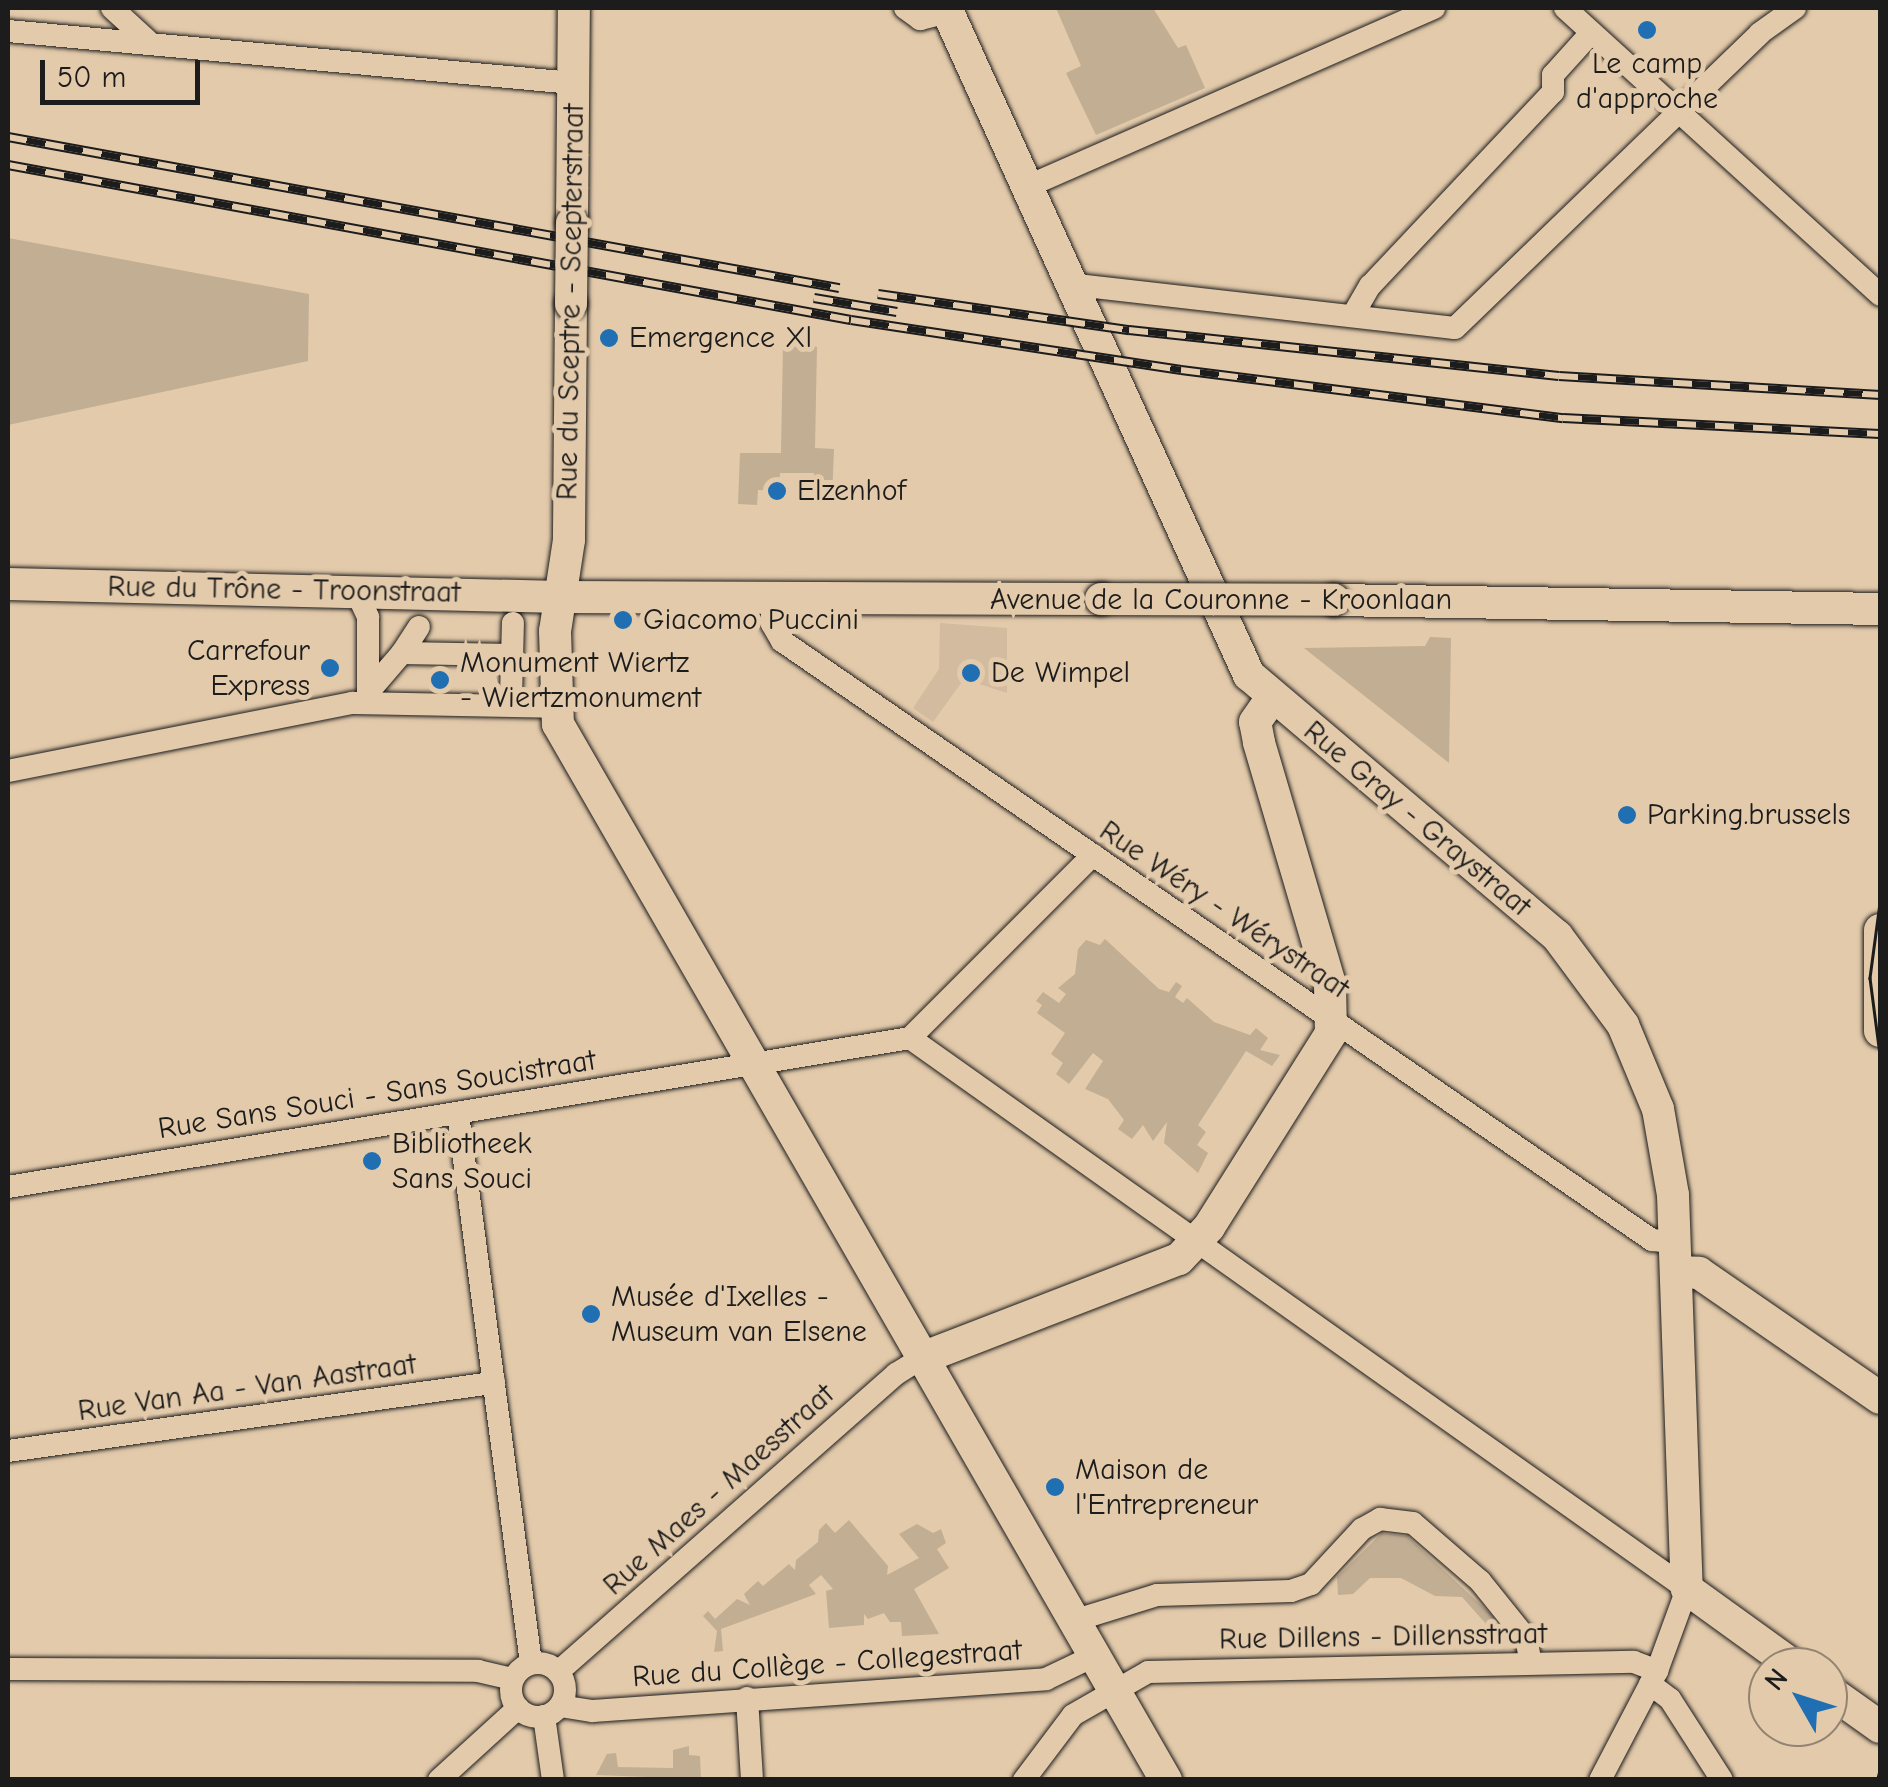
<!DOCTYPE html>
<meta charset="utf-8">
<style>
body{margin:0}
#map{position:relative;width:1888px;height:1787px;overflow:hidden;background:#e3caab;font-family:"Comic Neue",sans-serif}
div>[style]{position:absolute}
.built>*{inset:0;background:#d2bb9f}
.green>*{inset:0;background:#c2ae93}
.roads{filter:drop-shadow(0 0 2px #1c1c1c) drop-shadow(0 0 2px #1c1c1c)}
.street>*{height:22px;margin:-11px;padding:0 11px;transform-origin:11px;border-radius:11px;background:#e3caab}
.street>.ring{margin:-11px;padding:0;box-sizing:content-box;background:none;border:22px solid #e3caab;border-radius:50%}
.secondary>*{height:32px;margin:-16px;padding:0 16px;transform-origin:16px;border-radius:16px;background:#e3caab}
.tram>*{height:2.5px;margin:-1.25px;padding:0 1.25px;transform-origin:1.25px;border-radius:1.25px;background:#1c1c1c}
.rail>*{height:10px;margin-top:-5px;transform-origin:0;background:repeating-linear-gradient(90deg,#e3caab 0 19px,#1c1c1c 0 38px);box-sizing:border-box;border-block:2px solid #1c1c1c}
.bridges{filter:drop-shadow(0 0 2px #1c1c1c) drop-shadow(0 0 2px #1c1c1c)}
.secondary-bridge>*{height:32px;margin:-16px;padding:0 16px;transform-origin:16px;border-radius:16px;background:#e3caab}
.dots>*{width:28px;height:28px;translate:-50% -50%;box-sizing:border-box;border:5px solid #e3caab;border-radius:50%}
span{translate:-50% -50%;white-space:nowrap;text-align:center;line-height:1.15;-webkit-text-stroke:10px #e3caab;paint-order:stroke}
.poi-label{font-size:30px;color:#1c1c1c}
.left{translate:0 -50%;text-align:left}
.right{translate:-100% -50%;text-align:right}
.street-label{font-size:30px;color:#1c1c1c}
.frame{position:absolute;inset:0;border:10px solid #1c1c1c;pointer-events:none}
.north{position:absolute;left:1748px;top:1647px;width:100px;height:100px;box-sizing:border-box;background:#e3caab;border:2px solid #938472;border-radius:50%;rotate:309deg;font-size:28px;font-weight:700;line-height:40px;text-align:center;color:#1c1c1c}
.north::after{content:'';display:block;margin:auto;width:35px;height:45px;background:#1f6fb2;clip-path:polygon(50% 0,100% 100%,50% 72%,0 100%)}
.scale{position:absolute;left:40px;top:60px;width:160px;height:45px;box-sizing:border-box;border:5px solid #1c1c1c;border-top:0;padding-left:12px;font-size:30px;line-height:35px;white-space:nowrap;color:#1c1c1c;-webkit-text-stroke:8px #e3caab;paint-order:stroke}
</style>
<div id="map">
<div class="built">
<i style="clip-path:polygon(940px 623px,1007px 628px,1007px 693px,964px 679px,933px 722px,913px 708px,939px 669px)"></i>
</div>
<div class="green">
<i style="clip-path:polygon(1056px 8px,1153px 8px,1178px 48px,1186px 45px,1205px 88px,1096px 135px,1066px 73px,1081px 66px)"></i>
<i style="clip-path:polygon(8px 238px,309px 294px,308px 361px,8px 425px)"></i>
<i style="clip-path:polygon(783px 342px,817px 347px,815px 448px,834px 449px,832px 499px,814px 500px,814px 473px,780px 473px,779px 491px,758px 490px,757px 505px,738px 504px,740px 453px,781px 453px)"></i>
<i style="clip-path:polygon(1430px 637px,1451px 638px,1449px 763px,1304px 648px,1425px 646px)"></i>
<i style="clip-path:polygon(1105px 939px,1159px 989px,1169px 992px,1176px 982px,1182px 986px,1175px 997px,1183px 1003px,1187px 998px,1214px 1022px,1250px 1035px,1256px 1028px,1268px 1038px,1260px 1050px,1280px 1055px,1272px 1066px,1246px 1051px,1198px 1125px,1206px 1132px,1197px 1145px,1208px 1153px,1198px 1173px,1164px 1143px,1167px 1122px,1153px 1141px,1143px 1125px,1132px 1139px,1118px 1129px,1124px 1120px,1108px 1099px,1085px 1089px,1103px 1061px,1093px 1053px,1069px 1084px,1056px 1074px,1063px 1063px,1051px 1054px,1065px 1033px,1037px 1013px,1042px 1005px,1036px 1001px,1043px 992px,1059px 1003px,1066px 994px,1058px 988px,1075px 974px,1078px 949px,1086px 940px,1100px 945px)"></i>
<i style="clip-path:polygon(849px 1520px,888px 1566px,887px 1575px,919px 1558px,899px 1534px,917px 1524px,933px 1533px,941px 1529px,946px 1543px,937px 1549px,949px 1568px,914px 1589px,939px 1634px,902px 1636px,901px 1622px,890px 1622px,884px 1613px,868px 1619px,864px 1614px,864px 1625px,829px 1628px,826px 1591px,833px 1589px,821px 1575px,809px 1585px,816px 1594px,721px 1629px,723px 1651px,714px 1652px,717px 1631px,703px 1616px,708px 1611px,715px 1619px,737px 1599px,750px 1605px,744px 1594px,758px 1581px,763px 1586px,789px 1564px,795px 1570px,796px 1560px,818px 1542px,819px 1530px,826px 1523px,835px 1533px)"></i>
<i style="clip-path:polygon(1382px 1533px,1407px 1536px,1495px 1618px,1487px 1625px,1462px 1597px,1435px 1596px,1401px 1578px,1370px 1578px,1353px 1594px,1338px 1595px,1337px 1577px)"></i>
<i style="clip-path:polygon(689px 1746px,689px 1755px,700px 1756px,701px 1779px,596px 1775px,607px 1754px,616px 1753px,618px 1767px,673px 1768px,673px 1750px)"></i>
</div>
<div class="roads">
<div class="street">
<i style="left:112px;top:8px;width:52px;rotate:42.6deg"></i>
<i style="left:905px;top:8px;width:19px;rotate:36deg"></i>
<i style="left:920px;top:19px;width:29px;rotate:-14deg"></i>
<i style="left:1565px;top:8px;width:426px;rotate:42.3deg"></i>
<i style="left:8px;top:31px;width:567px;rotate:5.26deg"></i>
<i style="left:1024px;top:188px;width:448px;rotate:-23.7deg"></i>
<i style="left:1068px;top:284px;width:389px;rotate:6.5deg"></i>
<i style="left:1455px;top:328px;width:424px;rotate:-44deg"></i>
<i style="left:1760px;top:33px;width:43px;rotate:-35.5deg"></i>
<i style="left:1353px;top:315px;width:34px;rotate:-60deg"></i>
<i style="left:1370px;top:286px;width:267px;rotate:-46.7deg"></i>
<i style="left:1553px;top:92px;width:17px;rotate:-90deg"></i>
<i style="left:1553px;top:75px;width:57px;rotate:-47.9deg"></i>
<i style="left:356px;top:591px;width:29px;rotate:65deg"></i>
<i style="left:368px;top:617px;width:83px;rotate:90deg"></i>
<i style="left:772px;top:598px;width:26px;rotate:90deg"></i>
<i style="left:772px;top:624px;width:20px;rotate:60deg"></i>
<i style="left:782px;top:641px;width:1056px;rotate:34.55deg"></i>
<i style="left:1652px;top:1240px;width:23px;rotate:5deg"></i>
<i style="left:402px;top:653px;width:31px;rotate:-57deg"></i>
<i style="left:371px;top:689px;width:48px;rotate:-49.3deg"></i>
<i style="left:402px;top:653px;width:110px;rotate:1deg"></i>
<i style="left:511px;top:697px;width:74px;rotate:-88.5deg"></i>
<i style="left:8px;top:771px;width:351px;rotate:-11.2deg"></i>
<i style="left:352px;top:703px;width:202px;rotate:1.1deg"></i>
<i style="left:910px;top:1038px;width:953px;rotate:35.34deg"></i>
<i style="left:1687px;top:1589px;width:87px;rotate:110.1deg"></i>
<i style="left:1657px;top:1671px;width:123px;rotate:117.6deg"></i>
<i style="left:910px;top:1038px;width:259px;rotate:-45deg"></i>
<i style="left:458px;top:1114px;width:554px;rotate:82.43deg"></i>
<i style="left:8px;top:1187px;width:914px;rotate:-9.38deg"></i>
<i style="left:8px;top:1451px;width:491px;rotate:-8deg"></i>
<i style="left:1073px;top:1621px;width:88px;rotate:-17.2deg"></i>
<i style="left:1157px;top:1595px;width:134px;rotate:-1.7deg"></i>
<i style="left:1291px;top:1591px;width:21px;rotate:-19deg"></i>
<i style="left:1311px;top:1584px;width:75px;rotate:-47.2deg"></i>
<i style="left:1362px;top:1529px;width:21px;rotate:-29deg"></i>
<i style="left:1380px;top:1519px;width:33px;rotate:7deg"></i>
<i style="left:1413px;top:1523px;width:89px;rotate:40.9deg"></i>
<i style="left:1480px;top:1581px;width:73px;rotate:51.1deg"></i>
<i style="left:1526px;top:1638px;width:25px;rotate:79deg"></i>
<i class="ring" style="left:511px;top:1663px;width:32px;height:32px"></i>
<i style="left:8px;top:1669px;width:470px;rotate:0.2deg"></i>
<i style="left:478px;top:1671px;width:35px;rotate:13deg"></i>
<i style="left:558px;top:1672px;width:451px;rotate:-41.4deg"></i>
<i style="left:896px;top:1374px;width:31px;rotate:-32deg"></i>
<i style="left:1650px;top:1684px;width:25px;rotate:37deg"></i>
<i style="left:1670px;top:1699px;width:96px;rotate:57.3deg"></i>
<i style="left:747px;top:1698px;width:82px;rotate:86.5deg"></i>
<i style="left:560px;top:1706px;width:33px;rotate:9deg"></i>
<i style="left:593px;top:1711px;width:454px;rotate:-4deg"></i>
<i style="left:1046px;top:1679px;width:53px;rotate:-25.6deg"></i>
<i style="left:544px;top:1716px;width:65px;rotate:82deg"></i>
<i style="left:439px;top:1780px;width:107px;rotate:-42.3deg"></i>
<i style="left:1024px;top:1780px;width:81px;rotate:-53deg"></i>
<i style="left:1073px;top:1715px;width:86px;rotate:-29.8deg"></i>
<i style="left:1148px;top:1672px;width:486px;rotate:-1.2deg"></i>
<i style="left:1634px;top:1662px;width:25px;rotate:21deg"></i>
</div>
<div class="secondary">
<i style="left:946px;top:8px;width:733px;rotate:65.57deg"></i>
<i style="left:1249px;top:675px;width:404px;rotate:40.3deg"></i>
<i style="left:1557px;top:936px;width:111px;rotate:53.4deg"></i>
<i style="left:1623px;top:1025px;width:91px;rotate:67.4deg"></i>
<i style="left:1658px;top:1109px;width:87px;rotate:80.1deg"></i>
<i style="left:1673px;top:1195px;width:394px;rotate:88deg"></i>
<i style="left:1687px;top:1589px;width:133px;rotate:35.8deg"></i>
<i style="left:572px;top:223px;width:215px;rotate:-89.5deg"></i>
<i style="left:571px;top:304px;width:236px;rotate:90.5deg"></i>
<i style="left:569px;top:540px;width:92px;rotate:98.7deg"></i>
<i style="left:555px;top:631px;width:93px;rotate:88.2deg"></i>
<i style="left:558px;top:724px;width:1219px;rotate:60.07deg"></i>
<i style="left:8px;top:584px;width:552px;rotate:1.35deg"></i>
<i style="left:560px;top:597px;width:541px;rotate:0.21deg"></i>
<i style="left:1334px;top:600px;width:546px;rotate:0.94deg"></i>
<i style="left:1880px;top:930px;width:101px;rotate:90deg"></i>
<i style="left:1676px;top:1272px;width:23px;rotate:2deg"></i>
<i style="left:1699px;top:1273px;width:220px;rotate:34.6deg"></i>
<i style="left:922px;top:1358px;width:275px;rotate:-21.1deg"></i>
<i style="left:1179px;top:1259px;width:44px;rotate:-46.8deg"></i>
<i style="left:1209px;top:1227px;width:229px;rotate:-57.8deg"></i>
<i style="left:1331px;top:1033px;width:49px;rotate:-91.2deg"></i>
<i style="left:1330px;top:984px;width:252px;rotate:-106.4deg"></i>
<i style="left:1259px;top:742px;width:20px;rotate:-101deg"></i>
<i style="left:1255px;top:722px;width:29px;rotate:-55deg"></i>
<i style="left:1828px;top:1690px;width:64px;rotate:35.4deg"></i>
</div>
</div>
<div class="tram">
<i style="left:1880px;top:903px;width:76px;rotate:97.6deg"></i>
<i style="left:1870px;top:978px;width:78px;rotate:82.6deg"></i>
<i style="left:1877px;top:1780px;width:11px;rotate:-75deg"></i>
</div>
<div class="rail">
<i style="left:8px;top:137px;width:845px;rotate:10.3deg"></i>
<i style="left:8px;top:165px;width:857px;rotate:10.42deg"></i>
<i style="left:851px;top:320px;width:334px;rotate:8.6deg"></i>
<i style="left:1181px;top:370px;width:385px;rotate:7.2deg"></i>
<i style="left:1563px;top:418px;width:317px;rotate:2.9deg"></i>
<i style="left:878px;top:294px;width:254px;rotate:8.2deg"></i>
<i style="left:1129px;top:330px;width:432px;rotate:6.1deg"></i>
<i style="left:1559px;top:376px;width:322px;rotate:3.4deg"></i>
<i style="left:814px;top:298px;width:84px;rotate:9.6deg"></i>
</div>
<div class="bridges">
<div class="secondary-bridge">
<i style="left:571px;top:304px;width:81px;rotate:-89.3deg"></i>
<i style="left:1101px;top:599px;width:233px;rotate:0.2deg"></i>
</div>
</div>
<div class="dots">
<i style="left:1647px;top:30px;background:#1f6fb2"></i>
<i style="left:609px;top:338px;background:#1f6fb2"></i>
<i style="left:777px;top:491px;background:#1f6fb2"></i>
<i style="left:623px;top:620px;background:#1f6fb2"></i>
<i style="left:330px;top:668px;background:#1f6fb2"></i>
<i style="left:971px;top:673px;background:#1f6fb2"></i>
<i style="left:440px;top:680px;background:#1f6fb2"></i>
<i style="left:1627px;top:815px;background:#1f6fb2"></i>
<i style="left:372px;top:1161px;background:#1f6fb2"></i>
<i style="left:591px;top:1314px;background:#1f6fb2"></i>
<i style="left:1055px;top:1487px;background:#1f6fb2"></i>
</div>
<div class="poi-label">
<span style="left:1647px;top:81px">Le camp<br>d'approche</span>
<span class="left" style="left:629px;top:338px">Emergence Xl</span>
<span class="left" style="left:797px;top:491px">Elzenhof</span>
<span class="left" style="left:643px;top:620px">Giacomo Puccini</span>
<span class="right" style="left:310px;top:668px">Carrefour<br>Express</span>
<span class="left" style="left:460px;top:680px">Monument Wiertz<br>- Wiertzmonument</span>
<span class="left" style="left:991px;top:673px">De Wimpel</span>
<span class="left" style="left:1647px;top:815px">Parking.brussels</span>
<span class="left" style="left:392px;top:1161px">Bibliotheek<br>Sans Souci</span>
<span class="left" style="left:611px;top:1314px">Musée d'Ixelles -<br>Museum van Elsene</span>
<span class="left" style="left:1075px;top:1487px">Maison de<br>l'Entrepreneur</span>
</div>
<div class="street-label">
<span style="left:571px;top:302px;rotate:-89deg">Rue du Sceptre - Scepterstraat</span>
<span style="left:284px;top:590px;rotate:1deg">Rue du Trône - Troonstraat</span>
<span style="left:1221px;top:600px">Avenue de la Couronne - Kroonlaan</span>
<span style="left:1417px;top:819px;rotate:40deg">Rue Gray - Graystraat</span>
<span style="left:1224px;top:910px;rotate:34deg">Rue Wéry - Wérystraat</span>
<span style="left:377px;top:1095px;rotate:-9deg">Rue Sans Souci - Sans Soucistraat</span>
<span style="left:247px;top:1388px;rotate:-8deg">Rue Van Aa - Van Aastraat</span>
<span style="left:719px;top:1490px;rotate:-42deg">Rue Maes - Maesstraat</span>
<span style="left:1383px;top:1637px;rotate:-1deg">Rue Dillens - Dillensstraat</span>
<span style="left:827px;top:1664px;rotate:-4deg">Rue du Collège - Collegestraat</span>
</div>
<div class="frame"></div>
<div class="north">N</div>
<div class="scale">50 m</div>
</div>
